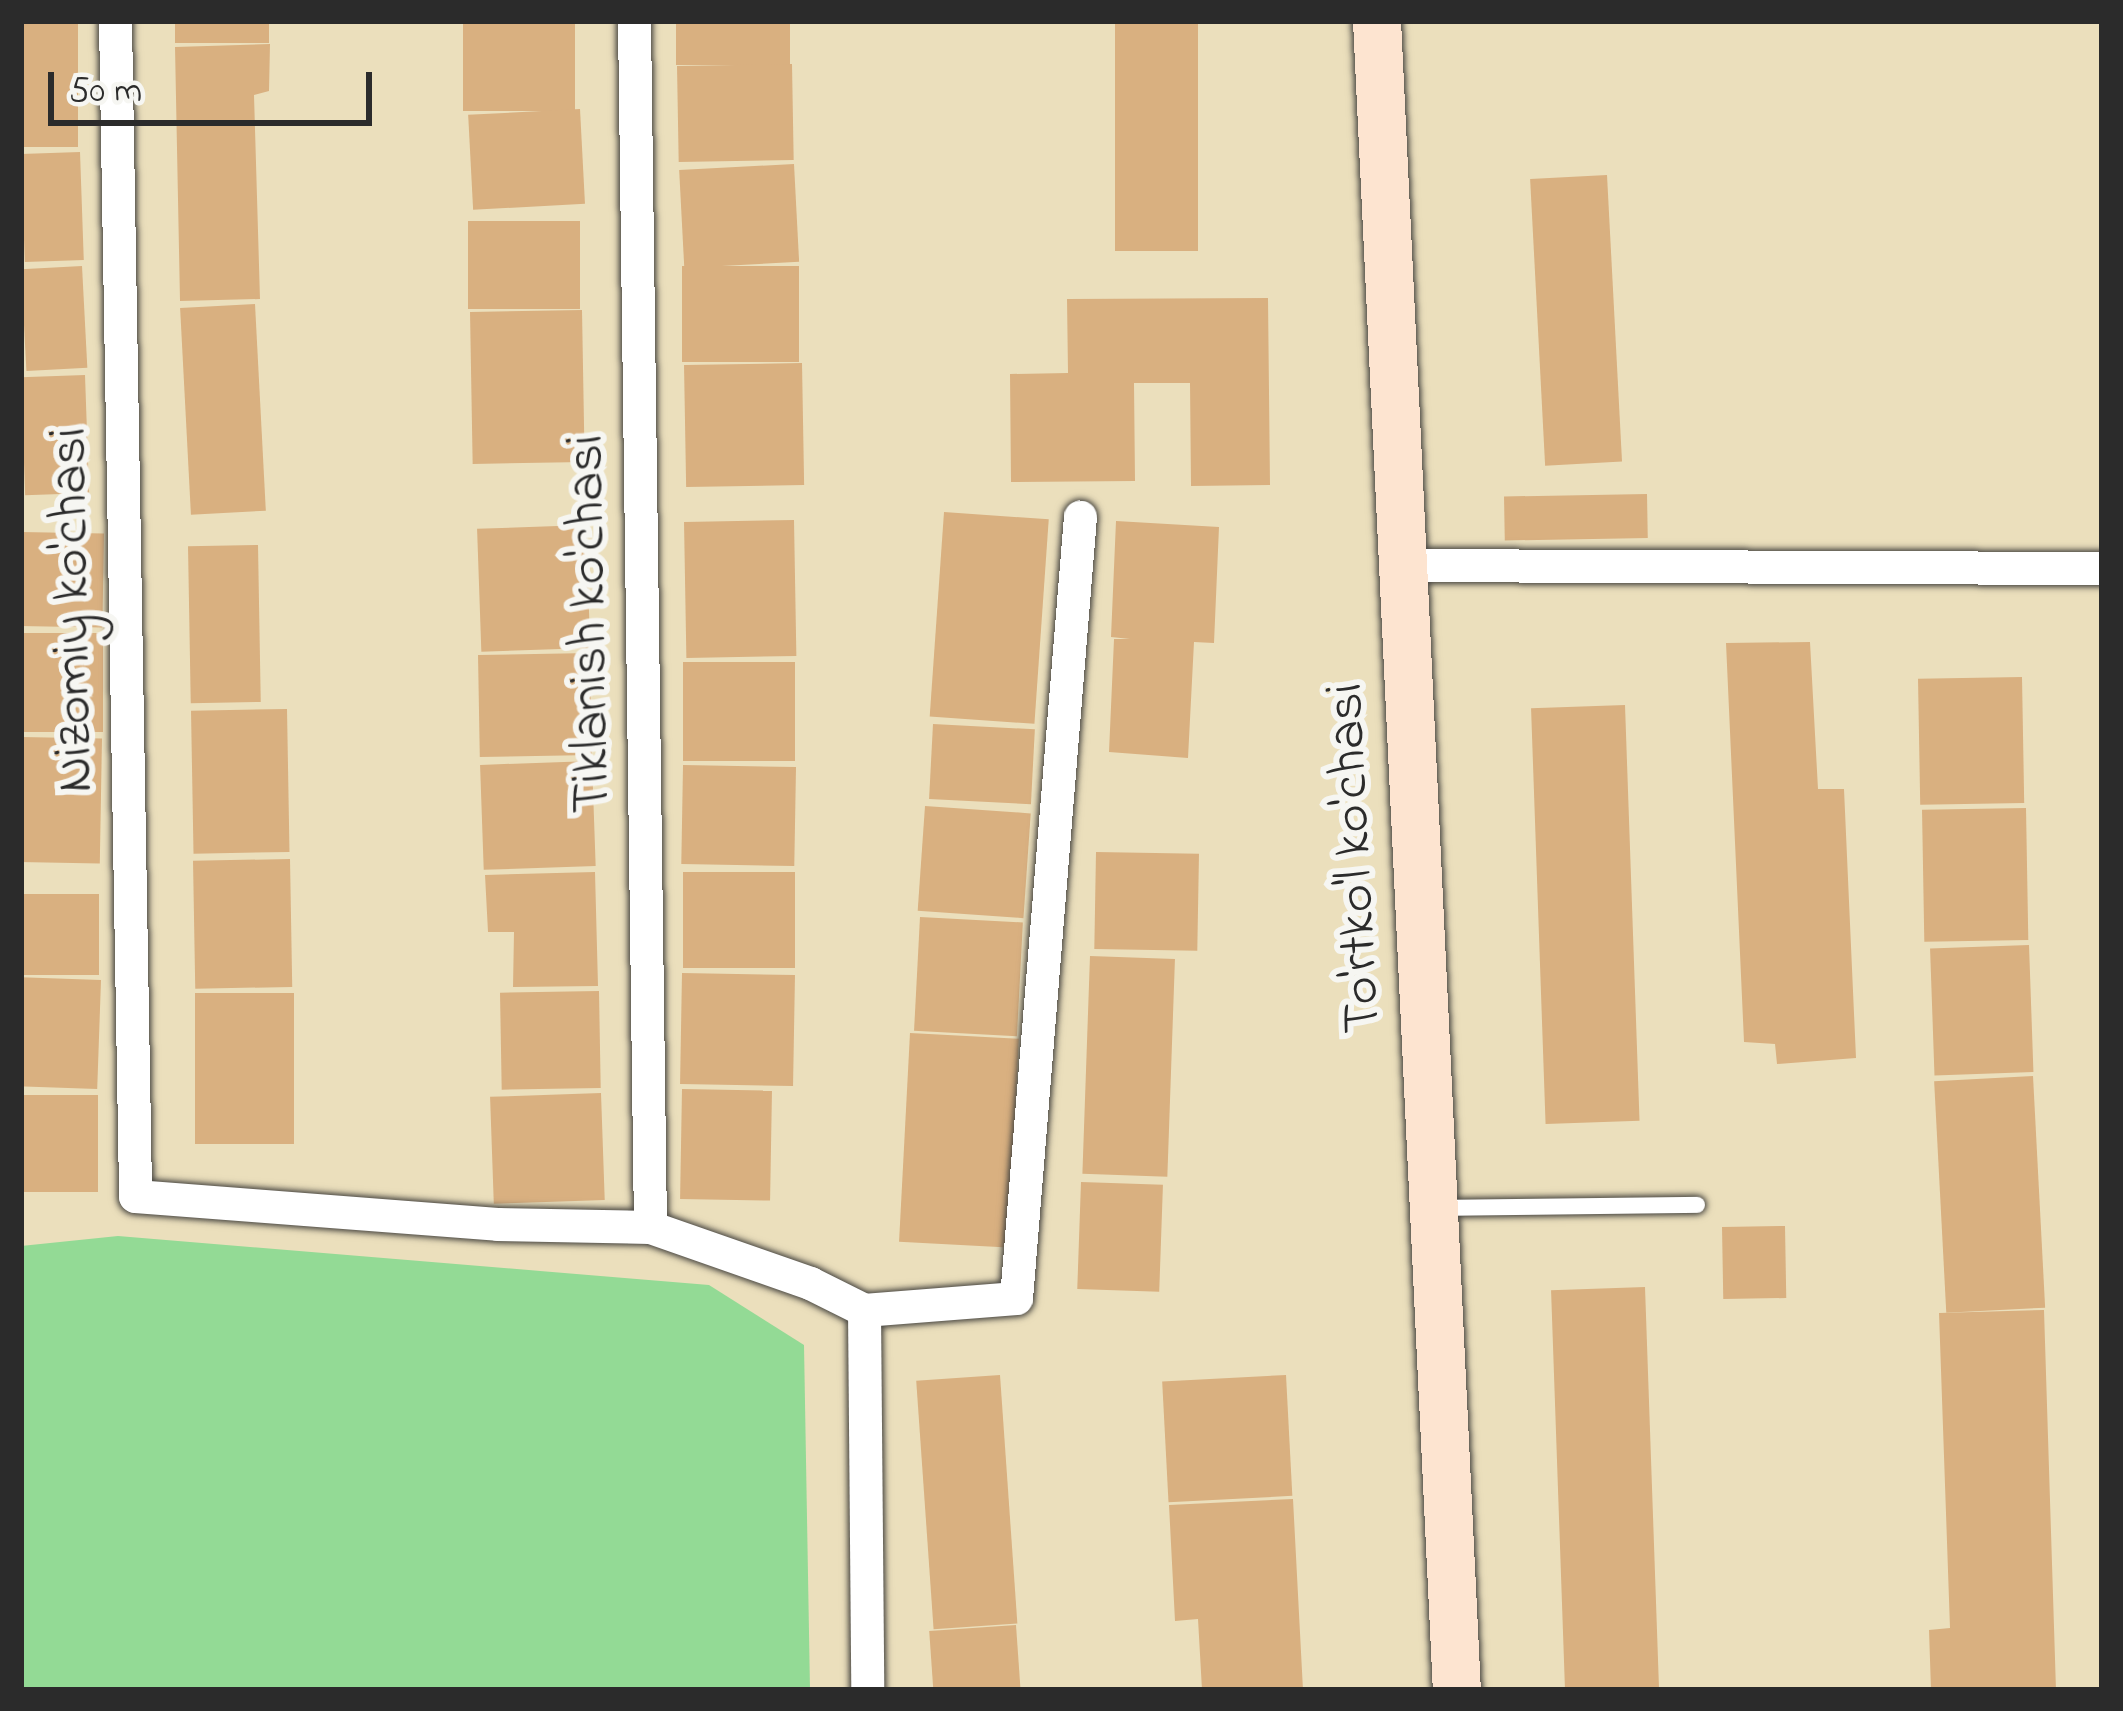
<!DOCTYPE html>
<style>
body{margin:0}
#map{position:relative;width:2123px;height:1711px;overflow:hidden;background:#ebdfbc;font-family:"Indie Flower",sans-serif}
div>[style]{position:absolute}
.green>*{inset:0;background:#93da95}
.building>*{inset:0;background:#d9b080;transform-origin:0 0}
.roads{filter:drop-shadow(0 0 3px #484641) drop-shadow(0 0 3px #484641)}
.lane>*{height:16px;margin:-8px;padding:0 8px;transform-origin:8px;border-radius:8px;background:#fff}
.street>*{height:33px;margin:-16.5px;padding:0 16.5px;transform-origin:16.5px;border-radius:16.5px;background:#fff}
.secondary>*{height:48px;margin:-24px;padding:0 24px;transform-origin:24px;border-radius:24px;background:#fde4d0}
span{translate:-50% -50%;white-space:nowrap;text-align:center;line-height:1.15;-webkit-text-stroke:12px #f6f6f2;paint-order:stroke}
.street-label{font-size:54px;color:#2b2b2b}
.frame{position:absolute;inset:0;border:24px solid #2b2b2b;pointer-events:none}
.scale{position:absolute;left:48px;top:72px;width:324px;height:54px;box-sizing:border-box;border:6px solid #2b2b2b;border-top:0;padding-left:15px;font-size:36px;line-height:42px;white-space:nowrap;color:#2b2b2b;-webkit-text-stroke:9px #f6f6f2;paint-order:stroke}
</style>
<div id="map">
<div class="green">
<i style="clip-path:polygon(118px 1236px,709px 1285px,804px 1345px,810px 1690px,21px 1690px,21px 1246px)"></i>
</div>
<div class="building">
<i style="left:21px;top:21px;width:57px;height:126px"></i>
<i style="left:175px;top:21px;width:94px;height:22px"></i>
<i style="left:463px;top:21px;width:112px;height:90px"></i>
<i style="left:676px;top:21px;width:114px;height:44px"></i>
<i style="left:1115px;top:21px;width:83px;height:230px"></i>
<i style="clip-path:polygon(270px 44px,269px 91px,254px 95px,260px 299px,180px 301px,175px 47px)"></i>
<i style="left:792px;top:64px;width:96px;height:115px;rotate:89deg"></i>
<i style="left:580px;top:109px;width:95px;height:112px;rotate:87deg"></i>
<i style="left:80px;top:152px;width:108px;height:59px;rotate:88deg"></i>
<i style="left:794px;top:164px;width:98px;height:115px;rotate:87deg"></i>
<i style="left:1607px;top:175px;width:287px;height:77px;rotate:87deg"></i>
<i style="left:468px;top:221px;width:112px;height:88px"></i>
<i style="left:82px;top:266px;width:102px;height:61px;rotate:87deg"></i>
<i style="left:682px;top:266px;width:117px;height:96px"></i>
<i style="clip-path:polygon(1268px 298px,1270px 485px,1191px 486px,1190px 383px,1134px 383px,1135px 481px,1011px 482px,1010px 374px,1068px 373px,1067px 299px)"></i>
<i style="left:255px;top:304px;width:207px;height:75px;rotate:87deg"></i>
<i style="left:582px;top:310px;width:152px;height:112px;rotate:89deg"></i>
<i style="left:802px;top:363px;width:122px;height:118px;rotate:89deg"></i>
<i style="left:85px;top:375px;width:118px;height:64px;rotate:88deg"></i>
<i style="left:1647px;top:494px;width:44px;height:143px;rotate:89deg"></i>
<i style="left:944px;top:512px;width:105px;height:205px;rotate:4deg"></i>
<i style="left:794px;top:520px;width:136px;height:110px;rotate:89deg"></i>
<i style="clip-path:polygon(1116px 521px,1219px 527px,1214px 643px,1194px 642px,1188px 758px,1109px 752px,1114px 639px,1130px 639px,1111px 637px)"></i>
<i style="left:586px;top:525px;width:123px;height:109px;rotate:88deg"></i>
<i style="left:21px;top:532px;width:83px;height:94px;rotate:1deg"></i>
<i style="left:258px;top:545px;width:157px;height:70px;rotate:89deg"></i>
<i style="left:21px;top:633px;width:82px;height:99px"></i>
<i style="clip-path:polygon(1810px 642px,1818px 789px,1844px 789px,1856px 1058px,1777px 1064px,1775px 1044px,1744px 1042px,1726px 643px)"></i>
<i style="left:590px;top:653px;width:102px;height:112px;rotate:89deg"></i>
<i style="left:683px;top:662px;width:112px;height:99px"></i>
<i style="left:2022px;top:677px;width:126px;height:104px;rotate:89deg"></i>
<i style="left:1625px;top:705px;width:416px;height:94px;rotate:88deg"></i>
<i style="left:287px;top:709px;width:143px;height:96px;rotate:89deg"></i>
<i style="left:933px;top:724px;width:102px;height:75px;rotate:3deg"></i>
<i style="left:21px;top:737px;width:81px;height:125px;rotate:1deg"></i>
<i style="left:592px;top:761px;width:105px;height:112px;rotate:88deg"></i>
<i style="left:796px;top:767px;width:99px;height:113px;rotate:91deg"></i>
<i style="left:925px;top:806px;width:106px;height:105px;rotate:4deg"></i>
<i style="left:2026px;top:808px;width:132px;height:104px;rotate:89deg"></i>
<i style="left:1096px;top:852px;width:103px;height:97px;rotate:1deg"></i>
<i style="left:290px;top:859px;width:128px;height:97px;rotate:89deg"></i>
<i style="clip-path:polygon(595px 872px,598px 986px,513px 987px,514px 932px,488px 932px,485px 875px)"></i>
<i style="left:795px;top:872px;width:96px;height:112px;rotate:90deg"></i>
<i style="left:21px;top:894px;width:78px;height:81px"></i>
<i style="left:920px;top:917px;width:103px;height:114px;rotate:3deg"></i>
<i style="left:2029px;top:945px;width:127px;height:99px;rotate:88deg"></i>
<i style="left:1090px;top:956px;width:85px;height:218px;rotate:2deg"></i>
<i style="left:682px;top:973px;width:113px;height:111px;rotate:1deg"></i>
<i style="left:101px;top:980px;width:109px;height:80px;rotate:92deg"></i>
<i style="left:599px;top:991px;width:97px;height:99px;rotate:89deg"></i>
<i style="left:195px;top:993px;width:99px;height:151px"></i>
<i style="left:910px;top:1033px;width:109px;height:209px;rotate:3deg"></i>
<i style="left:2033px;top:1076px;width:232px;height:99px;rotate:87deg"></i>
<i style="left:682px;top:1089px;width:90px;height:110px;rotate:1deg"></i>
<i style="left:601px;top:1093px;width:107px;height:111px;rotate:88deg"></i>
<i style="left:21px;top:1095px;width:77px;height:97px"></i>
<i style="left:1081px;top:1182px;width:82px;height:107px;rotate:2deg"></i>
<i style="left:1785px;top:1226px;width:72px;height:63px;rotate:89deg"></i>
<i style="left:1645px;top:1287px;width:403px;height:94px;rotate:88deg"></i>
<i style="clip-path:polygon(2044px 1310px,2056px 1690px,1931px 1690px,1929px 1630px,1950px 1628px,1939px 1313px)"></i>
<i style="left:1000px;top:1375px;width:249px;height:84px;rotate:86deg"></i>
<i style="left:1286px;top:1375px;width:121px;height:124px;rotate:87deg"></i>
<i style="clip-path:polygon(1293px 1499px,1303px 1690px,1202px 1690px,1198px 1619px,1175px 1621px,1169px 1505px)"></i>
<i style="left:1016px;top:1625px;width:65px;height:87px;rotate:86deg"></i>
</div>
<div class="roads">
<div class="lane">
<i style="left:1440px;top:1208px;width:257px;rotate:-0.7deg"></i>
</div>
<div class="street">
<i style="left:115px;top:21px;width:1175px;rotate:89.02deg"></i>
<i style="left:135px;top:1196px;width:363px;rotate:4.4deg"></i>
<i style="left:497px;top:1224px;width:153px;rotate:1.1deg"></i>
<i style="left:650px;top:1227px;width:170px;rotate:19.3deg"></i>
<i style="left:810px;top:1283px;width:60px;rotate:26.6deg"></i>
<i style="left:864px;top:1310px;width:380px;rotate:89.5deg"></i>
<i style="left:634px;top:21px;width:1206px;rotate:89.24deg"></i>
<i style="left:1403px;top:565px;width:699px;rotate:0.25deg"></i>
<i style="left:864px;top:1310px;width:152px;rotate:-4.5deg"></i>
<i style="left:1016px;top:1298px;width:784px;rotate:-85.32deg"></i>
</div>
<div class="secondary">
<i style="left:1377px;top:21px;width:1671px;rotate:87.26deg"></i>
</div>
</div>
<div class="street-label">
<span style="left:74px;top:610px;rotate:-91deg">Nizomiy ko'chasi</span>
<span style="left:591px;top:624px;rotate:-91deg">Tiklanish ko'chasi</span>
<span style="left:1356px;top:858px;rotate:-93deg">To'rtko'l ko'chasi</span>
</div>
<div class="frame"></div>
<div class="scale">50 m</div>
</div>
